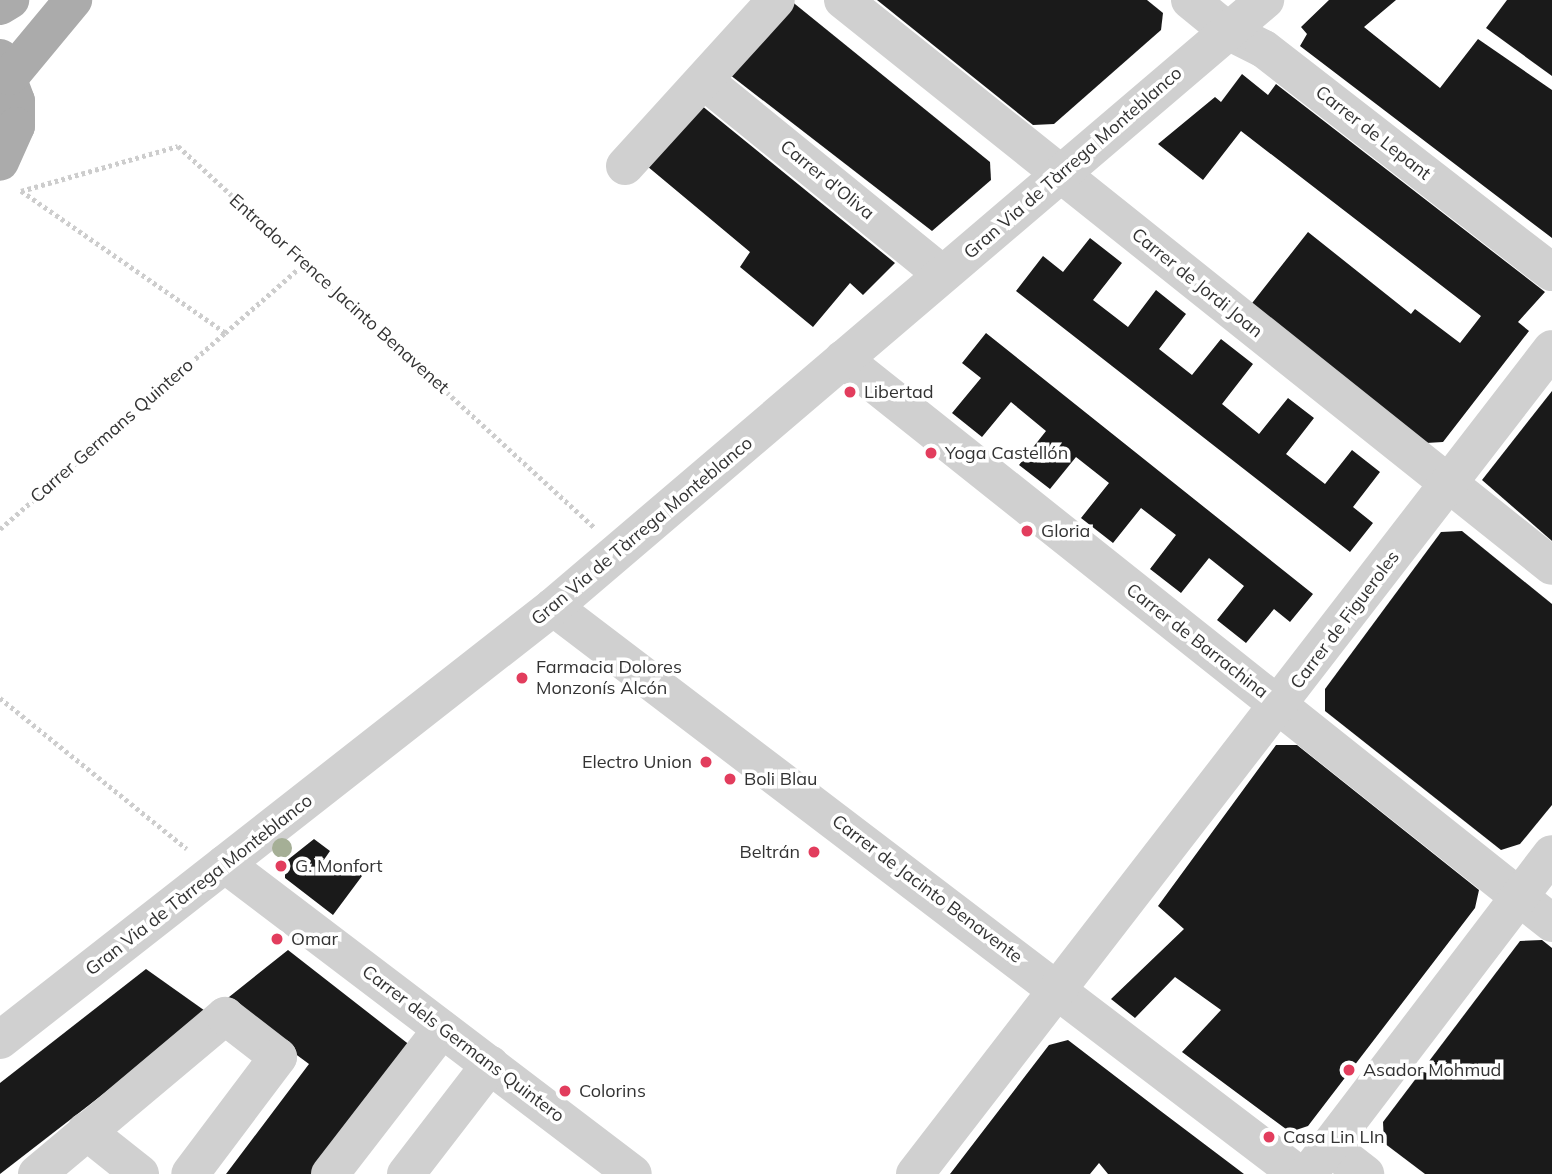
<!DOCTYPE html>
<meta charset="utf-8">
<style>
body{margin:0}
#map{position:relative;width:1552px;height:1174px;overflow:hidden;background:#fff;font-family:Mulish,sans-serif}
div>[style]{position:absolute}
.building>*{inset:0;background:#1a1a1a}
.path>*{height:4.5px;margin-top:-2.25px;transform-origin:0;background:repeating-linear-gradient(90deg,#cdcdcd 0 3.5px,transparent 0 7px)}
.minor>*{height:38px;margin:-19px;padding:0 19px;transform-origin:19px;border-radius:19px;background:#d0d0d0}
.major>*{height:38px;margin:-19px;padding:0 19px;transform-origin:19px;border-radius:19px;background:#ababab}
.trees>*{width:20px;height:20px;margin:-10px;border-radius:50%;background:#a5af96}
.dots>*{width:19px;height:19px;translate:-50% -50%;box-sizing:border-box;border:4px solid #fff;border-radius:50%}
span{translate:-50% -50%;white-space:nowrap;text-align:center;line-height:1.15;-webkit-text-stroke:7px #fff;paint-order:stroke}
.street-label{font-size:18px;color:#333}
.poi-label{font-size:18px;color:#333}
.left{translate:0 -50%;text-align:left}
.right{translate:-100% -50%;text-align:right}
</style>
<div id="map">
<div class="building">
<i style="clip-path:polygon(790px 0,990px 162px,991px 180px,932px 231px,725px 71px)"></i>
<i style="clip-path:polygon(877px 0,1147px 0,1163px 13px,1161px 30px,1054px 124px,1033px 125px)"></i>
<i style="clip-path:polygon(1329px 0,1396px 0,1364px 27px,1440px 88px,1478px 39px,1552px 90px,1552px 238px,1300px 46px,1307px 34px,1301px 27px)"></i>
<i style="clip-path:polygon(1507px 0,1552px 0,1552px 76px,1486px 28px)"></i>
<i style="clip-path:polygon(1242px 74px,1268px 95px,1276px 84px,1545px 292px,1518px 322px,1529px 331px,1443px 442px,1426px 443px,1249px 307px,1308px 232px,1411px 314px,1415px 309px,1460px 343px,1481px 316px,1241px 131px,1203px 180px,1158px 144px,1215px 97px,1221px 102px)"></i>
<i style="clip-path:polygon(696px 101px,895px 263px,863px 295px,850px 283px,813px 327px,740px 267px,750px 252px,641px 161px)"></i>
<i style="clip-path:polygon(1090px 238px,1122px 263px,1093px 300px,1128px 327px,1156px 290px,1186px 314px,1159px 349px,1192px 375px,1221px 339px,1253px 364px,1222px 404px,1259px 434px,1288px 398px,1314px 418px,1286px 454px,1325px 484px,1352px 450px,1380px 472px,1353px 507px,1373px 523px,1350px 552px,1016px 291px,1043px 256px,1063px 272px)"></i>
<i style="clip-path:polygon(986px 333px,1313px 594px,1290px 622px,1274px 609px,1246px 643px,1217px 620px,1244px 586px,1209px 558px,1181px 593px,1150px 569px,1176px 535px,1141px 508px,1113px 543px,1081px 518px,1109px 483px,1076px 457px,1050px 489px,1019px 465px,1046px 431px,1011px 402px,982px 437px,952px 413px,981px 378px,962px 363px)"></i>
<i style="clip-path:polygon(1552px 391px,1552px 541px,1482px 480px)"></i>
<i style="clip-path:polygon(1462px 531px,1552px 604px,1552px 805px,1520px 844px,1501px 850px,1325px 711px,1325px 689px,1441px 532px)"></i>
<i style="clip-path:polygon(1276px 745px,1297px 745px,1479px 890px,1475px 908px,1308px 1126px,1290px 1132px,1182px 1052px,1221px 1010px,1175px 977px,1135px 1018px,1111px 999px,1184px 929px,1158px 906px)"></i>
<i style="clip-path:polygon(314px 839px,330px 851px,321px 864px,336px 875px,345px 862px,362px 876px,333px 915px,285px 878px,285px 862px)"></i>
<i style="clip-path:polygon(1542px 940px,1552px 948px,1552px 1174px,1425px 1174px,1384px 1143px,1383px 1122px,1520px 941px)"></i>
<i style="clip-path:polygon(288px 950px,411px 1046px,312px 1174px,226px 1174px,309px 1064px,224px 1001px)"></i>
<i style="clip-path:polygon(146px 969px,208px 1013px,0 1174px,0 1083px)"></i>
<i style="clip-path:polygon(1068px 1040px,1158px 1109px,1244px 1174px,1108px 1174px,1099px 1163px,1090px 1174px,950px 1174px,1049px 1045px)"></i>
</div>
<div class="path">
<i style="left:21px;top:191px;width:163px;rotate:-16deg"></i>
<i style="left:178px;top:146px;width:564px;rotate:42.49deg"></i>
<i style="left:225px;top:333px;width:106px;rotate:-41.2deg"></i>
<i style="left:0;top:529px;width:298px;rotate:-41.1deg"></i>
<i style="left:225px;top:333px;width:249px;rotate:-145.2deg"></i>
<i style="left:0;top:698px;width:240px;rotate:38.9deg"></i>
</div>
<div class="minor">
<i style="left:843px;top:0;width:907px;rotate:38.6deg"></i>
<i style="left:1190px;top:0;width:49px;rotate:39.2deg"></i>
<i style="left:1228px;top:31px;width:40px;rotate:26.6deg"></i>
<i style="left:1264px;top:49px;width:364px;rotate:37.8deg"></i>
<i style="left:712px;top:87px;width:296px;rotate:39.1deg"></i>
<i style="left:625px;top:166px;width:224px;rotate:-47.7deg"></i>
<i style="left:843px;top:359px;width:906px;rotate:38.5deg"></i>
<i style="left:553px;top:607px;width:936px;rotate:37.27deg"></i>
<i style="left:225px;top:864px;width:512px;rotate:37.23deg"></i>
<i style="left:0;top:1040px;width:702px;rotate:-38.06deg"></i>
<i style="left:553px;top:607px;width:936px;rotate:-40.45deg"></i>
<i style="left:86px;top:1131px;width:69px;rotate:38.5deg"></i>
<i style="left:1329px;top:1146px;width:46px;rotate:37.9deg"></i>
<i style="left:37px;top:1174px;width:246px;rotate:-40deg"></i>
<i style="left:225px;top:1016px;width:67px;rotate:37.7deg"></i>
<i style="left:278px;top:1057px;width:146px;rotate:126.9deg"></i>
<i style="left:330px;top:1174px;width:183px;rotate:-52.3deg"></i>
<i style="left:406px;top:1174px;width:138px;rotate:-52.4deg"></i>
<i style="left:915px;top:1174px;width:1042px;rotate:-52.33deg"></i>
<i style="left:1308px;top:1174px;width:402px;rotate:-52.7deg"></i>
</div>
<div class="major">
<i style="left:0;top:6px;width:12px;rotate:-31deg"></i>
<i style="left:0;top:58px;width:46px;rotate:69.6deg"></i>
<i style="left:16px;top:101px;width:25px;rotate:90deg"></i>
<i style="left:16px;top:126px;width:39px;rotate:114deg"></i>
<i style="left:10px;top:76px;width:99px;rotate:-50.3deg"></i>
</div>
<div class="trees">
<i style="left:282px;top:848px"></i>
</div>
<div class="dots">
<i style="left:850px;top:392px;background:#e23d5d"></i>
<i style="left:931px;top:453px;background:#e23d5d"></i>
<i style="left:1027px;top:531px;background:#e23d5d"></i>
<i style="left:522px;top:678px;background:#e23d5d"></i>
<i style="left:706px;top:762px;background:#e23d5d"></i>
<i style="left:730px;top:779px;background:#e23d5d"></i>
<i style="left:814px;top:852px;background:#e23d5d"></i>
<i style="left:281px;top:866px;background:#e23d5d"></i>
<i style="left:277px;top:939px;background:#e23d5d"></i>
<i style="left:1349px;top:1070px;background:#e23d5d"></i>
<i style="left:565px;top:1091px;background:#e23d5d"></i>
<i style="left:1269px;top:1137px;background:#e23d5d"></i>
</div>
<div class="street-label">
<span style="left:1373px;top:133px;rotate:38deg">Carrer de Lepant</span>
<span style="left:1073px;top:163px;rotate:-41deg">Gran Via de Tàrrega Monteblanco</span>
<span style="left:827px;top:180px;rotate:39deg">Carrer d'Oliva</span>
<span style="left:1197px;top:283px;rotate:39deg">Carrer de Jordi Joan</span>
<span style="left:339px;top:294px;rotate:42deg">Entrador Frence Jacinto Benavenet</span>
<span style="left:112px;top:431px;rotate:-41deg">Carrer Germans Quintero</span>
<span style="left:642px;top:531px;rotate:-40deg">Gran Via de Tàrrega Monteblanco</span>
<span style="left:1345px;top:620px;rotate:-53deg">Carrer de Figueroles</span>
<span style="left:1197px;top:641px;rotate:38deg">Carrer de Barrachina</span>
<span style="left:199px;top:885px;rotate:-38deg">Gran Via de Tàrrega Monteblanco</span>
<span style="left:927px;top:889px;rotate:37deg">Carrer de Jacinto Benavente</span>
<span style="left:463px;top:1044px;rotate:37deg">Carrer dels Germans Quintero</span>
</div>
<div class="poi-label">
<span class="left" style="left:864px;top:392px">Libertad</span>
<span class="left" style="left:945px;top:453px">Yoga Castellón</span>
<span class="left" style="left:1041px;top:531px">Gloria</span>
<span class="left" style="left:536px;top:678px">Farmacia Dolores<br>Monzonís Alcón</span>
<span class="right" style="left:692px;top:762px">Electro Union</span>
<span class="left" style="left:744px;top:779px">Boli Blau</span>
<span class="right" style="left:800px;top:852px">Beltrán</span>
<span class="left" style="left:295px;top:866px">G. Monfort</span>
<span class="left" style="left:291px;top:939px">Omar</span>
<span class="left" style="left:1363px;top:1070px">Asador Mohmud</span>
<span class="left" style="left:579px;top:1091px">Colorins</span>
<span class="left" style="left:1283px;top:1137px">Casa Lin LIn</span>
</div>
</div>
